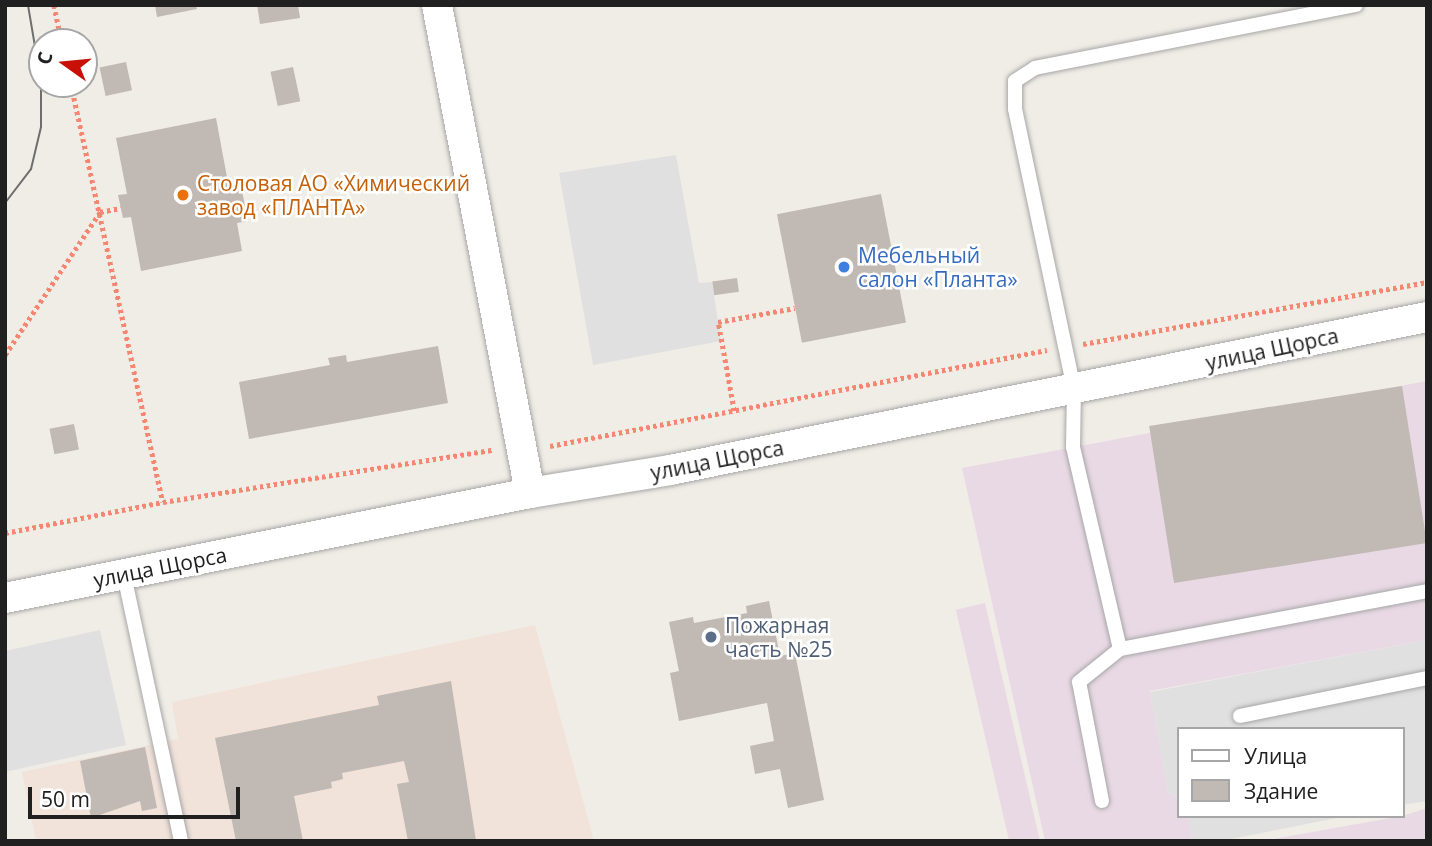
<!DOCTYPE html>
<meta charset="utf-8">
<style>
body{margin:0}
#map{position:relative;width:1432px;height:846px;overflow:hidden;background:#f0ede6;font-family:"Open Sans",sans-serif}
div>[style]{position:absolute}
.industrial>*{inset:0;background:#e9d9e5;transform-origin:0 0}
.military>*{inset:0;background:#f1e2da}
.parking>*{inset:0;background:#e0e0e0}
.building>*{inset:0;background:#c1b9b3;transform-origin:0 0}
.path>*{height:4.5px;margin-top:-2.25px;transform-origin:0;background:repeating-linear-gradient(90deg,#f58672 0 3.5px,transparent 0 7px)}
.roads{filter:drop-shadow(0 0 2px #a7a7a7) drop-shadow(0 0 2px #a7a7a7)}
.service>*{height:14px;margin:-7px;padding:0 7px;transform-origin:7px;border-radius:7px;background:#fff}
.minor>*{height:30px;margin:-15px;padding:0 15px;transform-origin:15px;border-radius:15px;background:#fff}
.tram>*{height:2px;margin:-1px;padding:0 1px;transform-origin:1px;border-radius:1px;background:#6e6e6e}
.dots>*{width:19px;height:19px;translate:-50% -50%;box-sizing:border-box;border:4px solid #fff;border-radius:50%}
span{translate:-50% -50%;white-space:nowrap;text-align:center;line-height:1.15;-webkit-text-stroke:5px #fff;paint-order:stroke}
.food-label{font-size:21px;color:#c56008}
.left{translate:0 -50%;text-align:left}
.shop-label{font-size:21px;color:#366cbe}
.street-label{font-size:21px;color:#202020}
.service-label{font-size:21px;color:#4e5e75}
.frame{position:absolute;inset:0;border:7px solid #202020;pointer-events:none}
.legend{position:absolute;left:1177px;top:727px;width:228px;height:91px;box-sizing:border-box;background:#fff;border:2px solid #a6a6a6;margin:0;padding:9px 12px;list-style:none;font-size:21px;color:#202020}
.legend li{display:flex;align-items:center;gap:14px;height:35px}
.legend b{width:35px;border:2px solid #a6a6a6}
.north{position:absolute;left:28px;top:28px;width:70px;height:70px;box-sizing:border-box;background:#fff;border:2px solid #a6a6a6;border-radius:50%;rotate:285deg;font-size:19px;font-weight:700;line-height:28px;text-align:center;color:#202020}
.north::after{content:'';display:block;margin:auto;width:24px;height:32px;background:#c91007;clip-path:polygon(50% 0,100% 100%,50% 72%,0 100%)}
.scale{position:absolute;left:28px;top:787px;width:212px;height:32px;box-sizing:border-box;border:4px solid #202020;border-top:0;padding-left:9px;font-size:21px;line-height:24px;white-space:nowrap;color:#202020;-webkit-text-stroke:5px #fff;paint-order:stroke}
</style>
<div id="map">
<div class="industrial">
<i style="clip-path:polygon(1427px 381px,1427px 640px,1150px 691px,1168px 792px,1178px 798px,1178px 816px,1188px 816px,1192px 841px,1045px 841px,962px 468px)"></i>
<i style="left:985px;top:603px;width:244px;height:30px;rotate:77deg"></i>
<i style="clip-path:polygon(1427px 808px,1427px 841px,1262px 841px,1402px 816px)"></i>
</div>
<div class="military">
<i style="clip-path:polygon(535px 625px,594px 841px,36px 841px,22px 772px,178px 739px,172px 702px)"></i>
</div>
<div class="parking">
<i style="clip-path:polygon(676px 155px,699px 283px,712px 282px,721px 341px,593px 365px,559px 173px)"></i>
<i style="clip-path:polygon(100px 630px,126px 745px,5px 772px,5px 651px)"></i>
<i style="clip-path:polygon(1427px 640px,1427px 801px,1402px 805px,1402px 729px,1178px 729px,1178px 798px,1168px 792px,1150px 692px)"></i>
<i style="clip-path:polygon(1188px 816px,1347px 816px,1221px 841px,1192px 841px)"></i>
</div>
<div class="building">
<i style="clip-path:polygon(155px 5px,196px 5px,197px 9px,157px 17px)"></i>
<i style="clip-path:polygon(257px 5px,298px 5px,300px 18px,260px 24px)"></i>
<i style="left:126px;top:62px;width:29px;height:27px;rotate:78deg"></i>
<i style="left:293px;top:67px;width:35px;height:23px;rotate:78deg"></i>
<i style="clip-path:polygon(216px 118px,229px 188px,241px 186px,248px 221px,237px 223px,242px 251px,141px 271px,131px 217px,123px 218px,118px 195px,127px 194px,116px 138px)"></i>
<i style="left:881px;top:194px;width:131px;height:106px;rotate:79deg"></i>
<i style="left:737px;top:278px;width:14px;height:25px;rotate:82deg"></i>
<i style="clip-path:polygon(438px 346px,448px 403px,249px 439px,239px 382px,330px 365px,328px 358px,346px 355px,347px 362px)"></i>
<i style="left:1402px;top:386px;width:159px;height:256px;rotate:81deg"></i>
<i style="left:74px;top:424px;width:26px;height:25px;rotate:79deg"></i>
<i style="clip-path:polygon(769px 601px,780px 656px,795px 653px,824px 800px,788px 808px,780px 769px,755px 774px,750px 746px,774px 741px,767px 703px,679px 721px,670px 673px,679px 671px,669px 622px,693px 617px,694px 623px,747px 613px,746px 606px)"></i>
<i style="clip-path:polygon(451px 681px,476px 841px,408px 841px,397px 784px,409px 782px,404px 761px,342px 773px,343px 779px,331px 782px,332px 788px,294px 796px,303px 841px,236px 841px,215px 738px,379px 705px,377px 696px)"></i>
<i style="clip-path:polygon(145px 747px,157px 808px,142px 811px,140px 801px,91px 818px,80px 761px)"></i>
</div>
<div class="path">
<i style="left:54px;top:5px;width:38px;rotate:78deg"></i>
<i style="left:71px;top:84px;width:428px;rotate:77.6deg"></i>
<i style="left:1083px;top:344px;width:350px;rotate:-10.2deg"></i>
<i style="left:5px;top:355px;width:172px;rotate:-56.4deg"></i>
<i style="left:100px;top:212px;width:21px;rotate:-11deg"></i>
<i style="left:734px;top:411px;width:90px;rotate:-100.2deg"></i>
<i style="left:718px;top:322px;width:78px;rotate:-10.3deg"></i>
<i style="left:550px;top:446px;width:506px;rotate:-10.93deg"></i>
<i style="left:5px;top:533px;width:161px;rotate:-11.1deg"></i>
<i style="left:163px;top:502px;width:334px;rotate:-9deg"></i>
</div>
<div class="roads">
<div class="service">
<i style="left:1356px;top:5px;width:327px;rotate:168.9deg"></i>
<i style="left:1035px;top:68px;width:24px;rotate:147deg"></i>
<i style="left:1015px;top:81px;width:28px;rotate:90deg"></i>
<i style="left:1015px;top:109px;width:286px;rotate:78.1deg"></i>
<i style="left:1074px;top:389px;width:58px;rotate:91deg"></i>
<i style="left:1073px;top:447px;width:207px;rotate:76.9deg"></i>
<i style="left:1120px;top:649px;width:312px;rotate:-10.7deg"></i>
<i style="left:124px;top:575px;width:272px;rotate:77.9deg"></i>
<i style="left:1240px;top:716px;width:191px;rotate:-11.5deg"></i>
<i style="left:1102px;top:801px;width:121px;rotate:-100.9deg"></i>
<i style="left:1079px;top:682px;width:53px;rotate:-38.8deg"></i>
</div>
<div class="minor">
<i style="left:437px;top:5px;width:497px;rotate:79.2deg"></i>
<i style="left:5px;top:598px;width:535px;rotate:-11.31deg"></i>
<i style="left:530px;top:493px;width:142px;rotate:-9.3deg"></i>
<i style="left:670px;top:470px;width:772px;rotate:-11.43deg"></i>
</div>
</div>
<div class="tram">
<i style="left:5px;top:203px;width:43px;rotate:-52.6deg"></i>
<i style="left:31px;top:169px;width:43px;rotate:-76.6deg"></i>
<i style="left:41px;top:127px;width:45px;rotate:-90deg"></i>
<i style="left:41px;top:82px;width:78px;rotate:-99.6deg"></i>
</div>
<div class="dots">
<i style="left:183px;top:195px;background:#e8710a"></i>
<i style="left:844px;top:267px;background:#3f7fe0"></i>
<i style="left:711px;top:637px;background:#5c6f8a"></i>
</div>
<div class="food-label">
<span class="left" style="left:197px;top:195px">Столовая АО «Химический<br>завод «ПЛАНТА»</span>
</div>
<div class="shop-label">
<span class="left" style="left:858px;top:267px">Мебельный<br>салон «Планта»</span>
</div>
<div class="street-label">
<span style="left:1272px;top:349px;rotate:-12deg">улица Щорса</span>
<span style="left:717px;top:460px;rotate:-11deg">улица Щорса</span>
<span style="left:160px;top:567px;rotate:-11deg">улица Щорса</span>
</div>
<div class="service-label">
<span class="left" style="left:725px;top:637px">Пожарная<br>часть №25</span>
</div>
<div class="frame"></div>
<ul class="legend">
<li><b style="height:9px;background:#fff"></b>Улица</li>
<li><b style="height:19px;background:#c1b9b3"></b>Здание</li>
</ul>
<div class="north">С</div>
<div class="scale">50 m</div>
</div>
